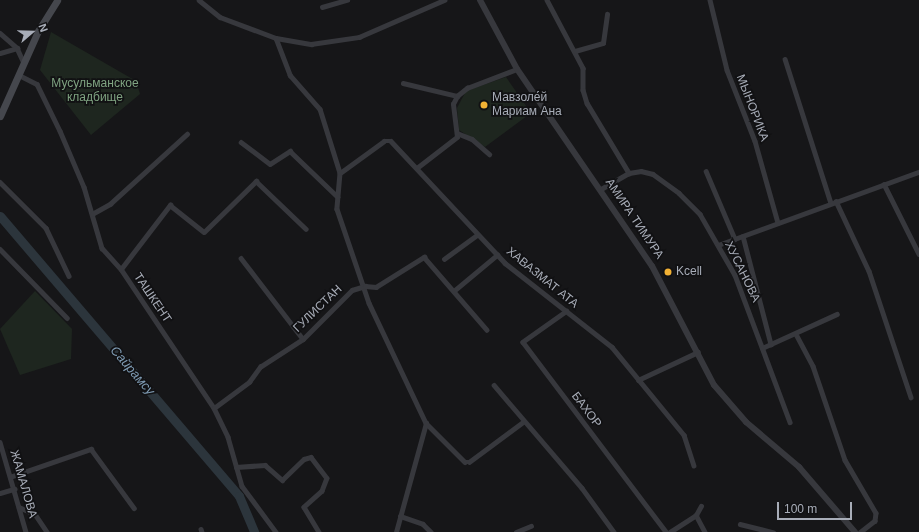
<!DOCTYPE html>
<meta charset="utf-8">
<style>
body{margin:0}
#map{position:relative;width:919px;height:532px;overflow:hidden;background:#161618;font-family:Arial,sans-serif}
div>[style]{position:absolute}
.green>*{inset:0;background:#1e261f}
.river>*{height:9px;margin:-4.5px;padding:0 4.5px;transform-origin:4.5px;border-radius:4.5px;background:#2c353c}
.minor>*{height:4.5px;margin:-2.25px;padding:0 2.25px;transform-origin:2.25px;border-radius:2.25px;background:#37383d}
.tertiary>*{height:6px;margin:-3px;padding:0 3px;transform-origin:3px;border-radius:3px;background:#37383d}
.secondary>*{height:7px;margin:-3.5px;padding:0 3.5px;transform-origin:3.5px;border-radius:3.5px;background:#45474d}
.dots>*{width:11px;height:11px;translate:-50% -50%;box-sizing:border-box;border:2px solid #111113;border-radius:50%}
span{translate:-50% -50%;white-space:nowrap;text-align:center;line-height:1.15;-webkit-text-stroke:3.5px #111113;paint-order:stroke}
.park-label{font-size:12px;color:#7fa381}
.poi-label{font-size:12px;color:#a8adb8}
.left{translate:0 -50%;text-align:left}
.street-label{font-size:12px;color:#a8adb8}
.water-label{font-size:13px;color:#7f9bb3;font-style:italic}
.north{position:absolute;left:12px;top:12px;width:40px;height:40px;-webkit-text-stroke:3px #111113;paint-order:stroke;rotate:70deg;font-size:11px;font-weight:700;line-height:16px;text-align:center;color:#a8adb8}
.north::after{content:'';display:block;margin:auto;width:14px;height:18px;background:#a8adb8;clip-path:polygon(50% 0,100% 100%,50% 72%,0 100%)}
.scale{position:absolute;left:777px;top:502px;width:75px;height:18px;box-sizing:border-box;border:2px solid #a8adb8;border-top:0;padding-left:5px;font-size:12px;line-height:14px;white-space:nowrap;color:#a8adb8;-webkit-text-stroke:3px #111113;paint-order:stroke}
</style>
<div id="map">
<div class="green">
<i style="clip-path:polygon(51px 32px,136px 81px,140px 94px,91px 135px,40px 70px)"></i>
<i style="clip-path:polygon(506px 77px,531px 113px,485px 147px,459px 130px,457px 108px,466px 91px)"></i>
<i style="clip-path:polygon(35px 291px,72px 329px,71px 359px,20px 375px,0 329px)"></i>
</div>
<div class="river">
<i style="left:0;top:216px;width:368px;rotate:49.5deg"></i>
<i style="left:239px;top:496px;width:39px;rotate:67deg"></i>
</div>
<div class="minor">
<i style="left:199px;top:0;width:27px;rotate:39deg"></i>
<i style="left:220px;top:17px;width:60px;rotate:20.6deg"></i>
<i style="left:276px;top:38px;width:36px;rotate:10deg"></i>
<i style="left:311px;top:44px;width:49px;rotate:-8.3deg"></i>
<i style="left:359px;top:37px;width:93px;rotate:-23.5deg"></i>
<i style="left:547px;top:0;width:77px;rotate:62.1deg"></i>
<i style="left:583px;top:68px;width:22px;rotate:90deg"></i>
<i style="left:583px;top:90px;width:14px;rotate:73deg"></i>
<i style="left:587px;top:103px;width:82px;rotate:59deg"></i>
<i style="left:710px;top:0;width:72px;rotate:76.3deg"></i>
<i style="left:727px;top:70px;width:76px;rotate:68.5deg"></i>
<i style="left:755px;top:141px;width:85px;rotate:74.3deg"></i>
<i style="left:322px;top:7px;width:26px;rotate:-16deg"></i>
<i style="left:0;top:33px;width:23px;rotate:41deg"></i>
<i style="left:17px;top:48px;width:17px;rotate:65deg"></i>
<i style="left:276px;top:38px;width:40px;rotate:69deg"></i>
<i style="left:290px;top:75px;width:45px;rotate:48.6deg"></i>
<i style="left:320px;top:109px;width:67px;rotate:72.6deg"></i>
<i style="left:340px;top:173px;width:36px;rotate:95deg"></i>
<i style="left:337px;top:209px;width:99px;rotate:71.2deg"></i>
<i style="left:369px;top:303px;width:133px;rotate:64.6deg"></i>
<i style="left:426px;top:423px;width:55px;rotate:45deg"></i>
<i style="left:465px;top:462px;width:4px"></i>
<i style="left:469px;top:462px;width:67px;rotate:-36.5deg"></i>
<i style="left:575px;top:51px;width:29px;rotate:-16deg"></i>
<i style="left:603px;top:43px;width:29px;rotate:-82deg"></i>
<i style="left:0;top:53px;width:18px;rotate:-16deg"></i>
<i style="left:785px;top:59px;width:151px;rotate:72.3deg"></i>
<i style="left:19px;top:75px;width:20px;rotate:27deg"></i>
<i style="left:37px;top:84px;width:52px;rotate:63.9deg"></i>
<i style="left:60px;top:131px;width:61px;rotate:66.8deg"></i>
<i style="left:84px;top:187px;width:64px;rotate:73.6deg"></i>
<i style="left:102px;top:248px;width:28px;rotate:48deg"></i>
<i style="left:121px;top:269px;width:167px;rotate:56.2deg"></i>
<i style="left:214px;top:408px;width:32px;rotate:64deg"></i>
<i style="left:228px;top:437px;width:51px;rotate:74.1deg"></i>
<i style="left:242px;top:486px;width:57px;rotate:53.5deg"></i>
<i style="left:403px;top:83px;width:56px;rotate:13.5deg"></i>
<i style="left:457px;top:133px;width:16px;rotate:22deg"></i>
<i style="left:472px;top:139px;width:23px;rotate:41deg"></i>
<i style="left:241px;top:142px;width:36px;rotate:37deg"></i>
<i style="left:270px;top:164px;width:24px;rotate:-33deg"></i>
<i style="left:290px;top:151px;width:66px;rotate:43.8deg"></i>
<i style="left:418px;top:167px;width:49px;rotate:-37.6deg"></i>
<i style="left:457px;top:137px;width:33px;rotate:-97deg"></i>
<i style="left:453px;top:104px;width:9px;rotate:-63deg"></i>
<i style="left:457px;top:96px;width:13px;rotate:-39deg"></i>
<i style="left:467px;top:88px;width:53px;rotate:-20.8deg"></i>
<i style="left:706px;top:171px;width:74px;rotate:66.9deg"></i>
<i style="left:340px;top:173px;width:54px;rotate:-36deg"></i>
<i style="left:384px;top:141px;width:7px"></i>
<i style="left:391px;top:141px;width:167px;rotate:46.9deg"></i>
<i style="left:505px;top:263px;width:136px;rotate:38.1deg"></i>
<i style="left:612px;top:347px;width:114px;rotate:50.7deg"></i>
<i style="left:684px;top:435px;width:32px;rotate:72deg"></i>
<i style="left:0;top:182px;width:65px;rotate:45deg"></i>
<i style="left:46px;top:228px;width:53px;rotate:64.4deg"></i>
<i style="left:884px;top:184px;width:78px;rotate:63.4deg"></i>
<i style="left:601px;top:189px;width:32px;rotate:-30deg"></i>
<i style="left:629px;top:173px;width:12px;rotate:-9deg"></i>
<i style="left:641px;top:171px;width:12px;rotate:14deg"></i>
<i style="left:653px;top:174px;width:32px;rotate:36deg"></i>
<i style="left:679px;top:193px;width:30px;rotate:45deg"></i>
<i style="left:700px;top:214px;width:70px;rotate:60.2deg"></i>
<i style="left:735px;top:275px;width:157px;rotate:69.5deg"></i>
<i style="left:836px;top:201px;width:77px;rotate:64.8deg"></i>
<i style="left:869px;top:271px;width:133px;rotate:71.6deg"></i>
<i style="left:92px;top:214px;width:21px;rotate:-29deg"></i>
<i style="left:110px;top:204px;width:104px;rotate:-42.3deg"></i>
<i style="left:743px;top:236px;width:112px;rotate:75.5deg"></i>
<i style="left:718px;top:245px;width:214px;rotate:-20deg"></i>
<i style="left:0;top:249px;width:96px;rotate:45.8deg"></i>
<i style="left:241px;top:258px;width:102px;rotate:52.6deg"></i>
<i style="left:444px;top:259px;width:41px;rotate:-36deg"></i>
<i style="left:121px;top:269px;width:81px;rotate:-52.6deg"></i>
<i style="left:170px;top:205px;width:43px;rotate:38.5deg"></i>
<i style="left:204px;top:232px;width:73px;rotate:-44.4deg"></i>
<i style="left:256px;top:181px;width:69px;rotate:43.8deg"></i>
<i style="left:455px;top:290px;width:55px;rotate:-39.8deg"></i>
<i style="left:567px;top:311px;width:54px;rotate:144.8deg"></i>
<i style="left:523px;top:342px;width:238px;rotate:53deg"></i>
<i style="left:796px;top:334px;width:36px;rotate:62deg"></i>
<i style="left:813px;top:366px;width:99px;rotate:71.2deg"></i>
<i style="left:845px;top:460px;width:61px;rotate:59.7deg"></i>
<i style="left:876px;top:513px;width:8px;rotate:97deg"></i>
<i style="left:875px;top:521px;width:18px;rotate:142deg"></i>
<i style="left:762px;top:348px;width:82px;rotate:-24.4deg"></i>
<i style="left:638px;top:380px;width:66px;rotate:-25deg"></i>
<i style="left:494px;top:385px;width:135px;rotate:49.5deg"></i>
<i style="left:582px;top:488px;width:54px;rotate:54deg"></i>
<i style="left:214px;top:408px;width:44px;rotate:-36.6deg"></i>
<i style="left:249px;top:382px;width:19px;rotate:-54deg"></i>
<i style="left:260px;top:367px;width:51px;rotate:-33.1deg"></i>
<i style="left:303px;top:339px;width:69px;rotate:-45deg"></i>
<i style="left:352px;top:290px;width:14px;rotate:-17deg"></i>
<i style="left:365px;top:286px;width:11px;rotate:5deg"></i>
<i style="left:376px;top:287px;width:57px;rotate:-32deg"></i>
<i style="left:424px;top:257px;width:96px;rotate:49.2deg"></i>
<i style="left:0;top:442px;width:94px;rotate:73.9deg"></i>
<i style="left:236px;top:467px;width:29px;rotate:-4deg"></i>
<i style="left:265px;top:465px;width:23px;rotate:41deg"></i>
<i style="left:282px;top:480px;width:30px;rotate:-44deg"></i>
<i style="left:304px;top:459px;width:7px;rotate:-16deg"></i>
<i style="left:311px;top:457px;width:26px;rotate:53deg"></i>
<i style="left:327px;top:478px;width:14px;rotate:111deg"></i>
<i style="left:322px;top:491px;width:24px;rotate:138deg"></i>
<i style="left:304px;top:507px;width:29px;rotate:59deg"></i>
<i style="left:10px;top:477px;width:86px;rotate:-19.1deg"></i>
<i style="left:91px;top:449px;width:73px;rotate:53.9deg"></i>
<i style="left:0;top:493px;width:15px;rotate:-16deg"></i>
<i style="left:19px;top:507px;width:17px;rotate:24deg"></i>
<i style="left:35px;top:514px;width:22px;rotate:56deg"></i>
<i style="left:696px;top:515px;width:19px;rotate:62deg"></i>
<i style="left:400px;top:516px;width:24px;rotate:19deg"></i>
<i style="left:423px;top:524px;width:11px;rotate:45deg"></i>
<i style="left:740px;top:524px;width:34px;rotate:14deg"></i>
<i style="left:201px;top:529px;width:3px;rotate:72deg"></i>
<i style="left:396px;top:532px;width:113px;rotate:-74.6deg"></i>
<i style="left:516px;top:532px;width:16px;rotate:-22deg"></i>
<i style="left:670px;top:532px;width:31px;rotate:-33deg"></i>
<i style="left:696px;top:515px;width:10px;rotate:-61deg"></i>
</div>
<div class="tertiary">
<i style="left:480px;top:0;width:78px;rotate:61.8deg"></i>
<i style="left:517px;top:69px;width:239px;rotate:55.6deg"></i>
<i style="left:652px;top:266px;width:134px;rotate:62.5deg"></i>
<i style="left:714px;top:385px;width:49px;rotate:49.1deg"></i>
<i style="left:746px;top:422px;width:70px;rotate:40.3deg"></i>
<i style="left:799px;top:467px;width:86px;rotate:49.3deg"></i>
</div>
<div class="secondary">
<i style="left:0;top:116px;width:93px;rotate:-65.9deg"></i>
<i style="left:38px;top:31px;width:36px;rotate:-58deg"></i>
</div>
<div class="dots">
<i style="left:484px;top:105px;background:#f2b134"></i>
<i style="left:668px;top:272px;background:#f2b134"></i>
</div>
<div class="park-label">
<span style="left:95px;top:91px">Мусульманское<br>кладбище</span>
</div>
<div class="poi-label">
<span class="left" style="left:492px;top:105px">Мавзоле́й<br>Мариам Ана</span>
<span class="left" style="left:676px;top:272px">Kcell</span>
</div>
<div class="street-label">
<span style="left:752px;top:108px;rotate:69deg">МЫНОРИКА</span>
<span style="left:634px;top:219px;rotate:56deg">АМИРА ТИМУРА</span>
<span style="left:742px;top:272px;rotate:64deg">ХУСАНОВА</span>
<span style="left:542px;top:278px;rotate:39deg">ХАВАЗМАТ АТА</span>
<span style="left:152px;top:298px;rotate:56deg">ТАШКЕНТ</span>
<span style="left:318px;top:309px;rotate:-44deg">ГУЛИСТАН</span>
<span style="left:586px;top:410px;rotate:53deg">БАХОР</span>
<span style="left:23px;top:484px;rotate:74deg">ЖАМАЛОВА</span>
</div>
<div class="water-label">
<span style="left:132px;top:371px;rotate:49deg">Сайрамсу</span>
</div>
<div class="north">N</div>
<div class="scale">100 m</div>
</div>
